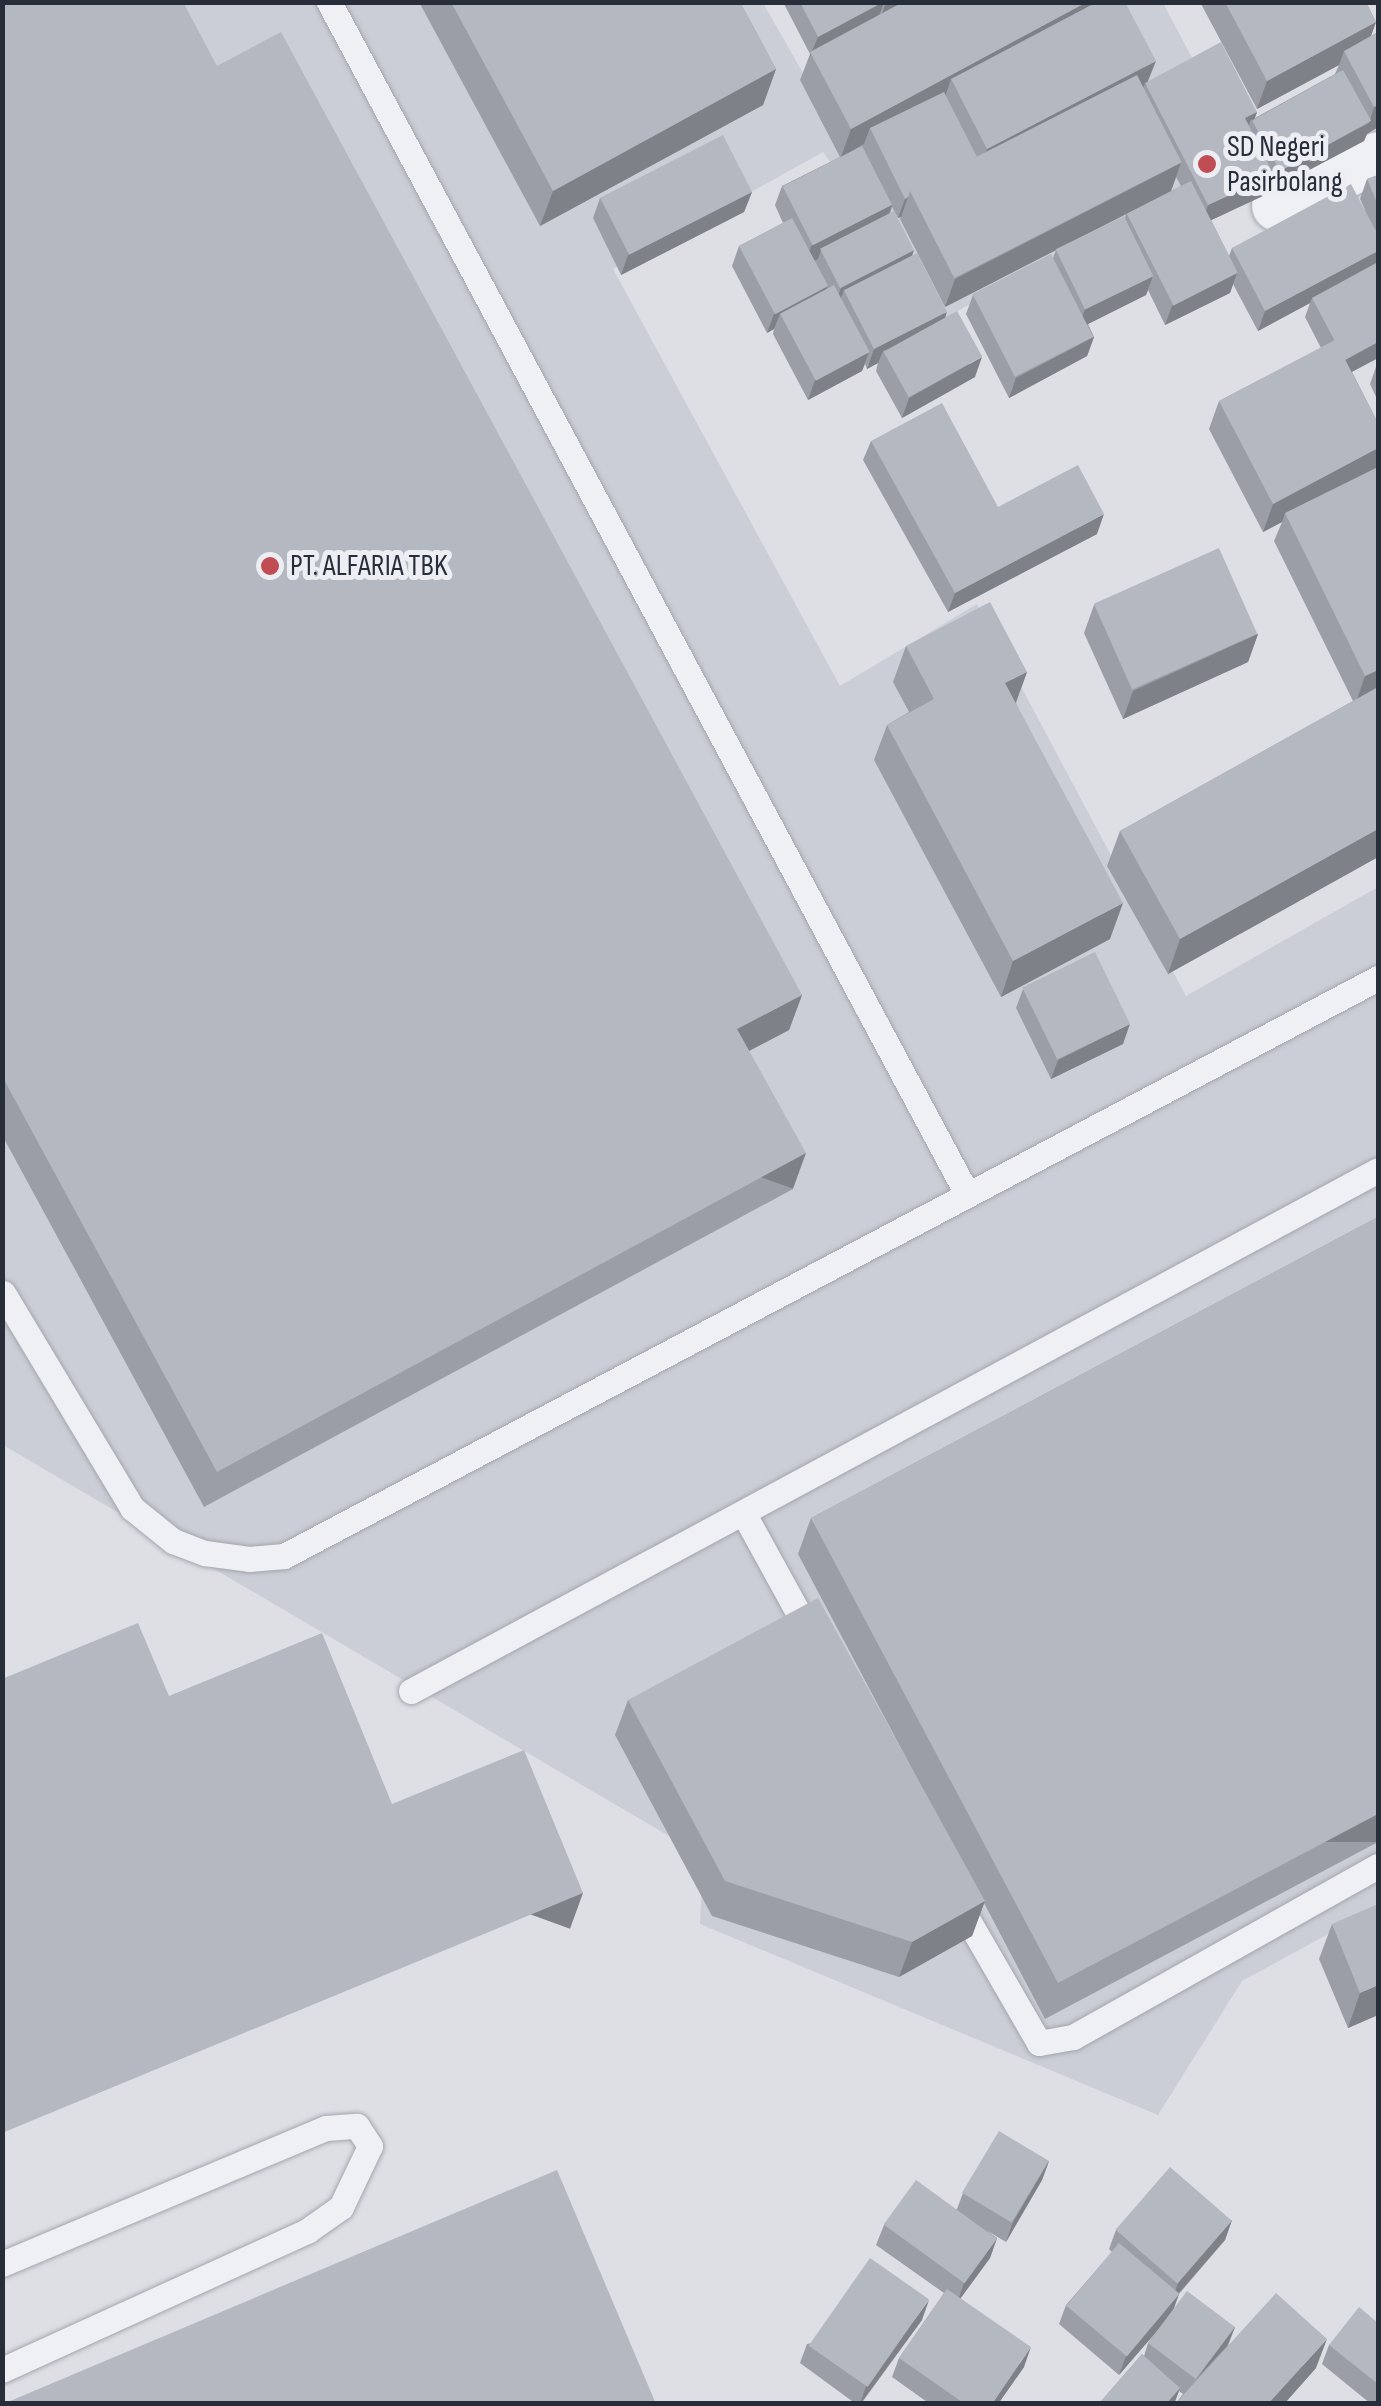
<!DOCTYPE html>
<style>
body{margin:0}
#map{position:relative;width:1381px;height:2406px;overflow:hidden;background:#dddfe5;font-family:"Sofia Sans Condensed",sans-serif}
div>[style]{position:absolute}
.built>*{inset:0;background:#cbced6}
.roads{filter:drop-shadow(0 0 2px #a3a6ae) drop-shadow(0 0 2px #a3a6ae)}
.lane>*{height:25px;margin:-12.5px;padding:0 12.5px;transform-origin:12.5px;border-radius:12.5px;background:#eff0f4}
.street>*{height:50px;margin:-25px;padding:0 25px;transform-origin:25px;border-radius:25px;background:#eff0f4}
.wall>*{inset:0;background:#9b9ea6}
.shaded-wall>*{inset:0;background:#7e8187;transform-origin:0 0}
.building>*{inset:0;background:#b4b8c1;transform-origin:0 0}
.dots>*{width:28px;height:28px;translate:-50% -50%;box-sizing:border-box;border:5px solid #eceef3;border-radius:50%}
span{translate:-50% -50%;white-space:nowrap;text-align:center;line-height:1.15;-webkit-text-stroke:10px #eceef3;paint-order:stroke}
.poi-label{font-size:30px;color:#282d3a}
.left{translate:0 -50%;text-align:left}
.frame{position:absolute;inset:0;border:5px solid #282d3a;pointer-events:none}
</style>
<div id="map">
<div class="built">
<i style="clip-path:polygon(3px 3px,763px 3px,803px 73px,1130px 3px,1163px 3px,1197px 67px,1264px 143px,943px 319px,823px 152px,613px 269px,840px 686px,977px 604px,1186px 996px,1378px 887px,1378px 1907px,1242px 1981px,1158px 2115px,700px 1924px,703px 1856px,3px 1445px)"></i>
</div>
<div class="roads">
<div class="lane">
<i style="left:329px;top:2px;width:1352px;rotate:61.84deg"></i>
<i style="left:3px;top:1293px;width:251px;rotate:59deg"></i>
<i style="left:132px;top:1508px;width:53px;rotate:38.8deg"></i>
<i style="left:173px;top:1541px;width:34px;rotate:21deg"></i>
<i style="left:205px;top:1553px;width:44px;rotate:7.8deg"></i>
<i style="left:249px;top:1559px;width:35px;rotate:-5deg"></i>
<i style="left:284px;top:1556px;width:1237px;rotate:-27.85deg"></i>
<i style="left:745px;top:1516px;width:139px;rotate:61.2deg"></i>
<i style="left:411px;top:1691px;width:1098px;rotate:-28.31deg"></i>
<i style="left:957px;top:1901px;width:164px;rotate:60deg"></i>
<i style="left:1039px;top:2043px;width:35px;rotate:-10deg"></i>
<i style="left:1073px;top:2037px;width:350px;rotate:-29.3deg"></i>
<i style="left:2px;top:2264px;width:351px;rotate:-22.8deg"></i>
<i style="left:326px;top:2128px;width:31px;rotate:-4deg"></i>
<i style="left:357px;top:2126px;width:24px;rotate:57deg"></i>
<i style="left:370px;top:2146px;width:68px;rotate:115.4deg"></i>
<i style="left:341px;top:2207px;width:42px;rotate:144.8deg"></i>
<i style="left:307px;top:2231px;width:335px;rotate:155.5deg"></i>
</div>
<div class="street">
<i style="left:1277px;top:206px;width:112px;rotate:-25.9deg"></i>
</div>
</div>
<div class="wall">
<i style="clip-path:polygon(2px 2px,217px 66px,802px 995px,789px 1030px,749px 1051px,793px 1189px,204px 1507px,2px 1135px)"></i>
<i style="clip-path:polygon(419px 2px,740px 2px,776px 69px,763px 105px,540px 226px)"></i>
<i style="clip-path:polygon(evenodd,783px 2px,1130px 2px,1126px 4px,1148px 81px,1257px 112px,1255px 118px,1335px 74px,1339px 65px,1257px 109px,1200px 2px,1366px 2px,1376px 22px,1371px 36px,1378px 32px,1378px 127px,1367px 134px,1364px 141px,1275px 188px,1271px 182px,1267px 194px,1211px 220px,1229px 256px,1232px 248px,1365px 210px,1360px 199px,1367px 179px,1378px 175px,1378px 358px,1352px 372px,1378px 423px,1378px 857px,1168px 974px,1107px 866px,1120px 831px,1353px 701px,1274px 541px,1282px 522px,1263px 532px,1209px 429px,1219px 401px,1321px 348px,1305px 317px,1310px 303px,1258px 331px,1233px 284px,1230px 293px,1165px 325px,1148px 290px,1146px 295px,1088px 324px,1094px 337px,1087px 356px,1009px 398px,966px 314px,973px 295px,1053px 258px,1056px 250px,945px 307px,900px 219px,901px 217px,898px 218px,892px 207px,890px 214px,946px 317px,975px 377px,902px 418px,876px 371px,878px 363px,867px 369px,865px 364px,862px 371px,808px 400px,773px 334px,774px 329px,767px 333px,732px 266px,739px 246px,783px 223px,775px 205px,782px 186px,840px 157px,800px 80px,810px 54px,783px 2px,1176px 177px,1181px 186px,1171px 191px,1176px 177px,783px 2px,1126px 214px,1125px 218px,1073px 241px,1126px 214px)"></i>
<i style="clip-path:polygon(752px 192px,744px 212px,621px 275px,593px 218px,600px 198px)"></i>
<i style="clip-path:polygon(1377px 364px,1378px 364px,1378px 401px,1370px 384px)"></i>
<i style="clip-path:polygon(871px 441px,998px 507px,1097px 534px,948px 612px,863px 460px)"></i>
<i style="clip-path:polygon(1094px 605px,1258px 634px,1248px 662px,1123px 719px,1084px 633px)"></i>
<i style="clip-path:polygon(906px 646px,1027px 672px,1016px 703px,1110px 939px,1001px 997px,874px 760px,887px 725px,909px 712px,893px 682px)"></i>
<i style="clip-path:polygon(1023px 989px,1123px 1044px,1051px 1079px,1016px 1008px)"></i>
<i style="clip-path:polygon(1378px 1217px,1378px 1842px,1045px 2019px,984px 1903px,972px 1936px,899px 1977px,712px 1916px,615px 1735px,628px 1700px,921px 1786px,798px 1554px,811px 1518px)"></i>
<i style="clip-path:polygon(1332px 1924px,1378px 2015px,1348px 2028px,1319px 1959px)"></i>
<i style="clip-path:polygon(1049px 2161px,1042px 2180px,1006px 2242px,986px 2230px,997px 2238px,990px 2258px,960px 2299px,1024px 2367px,998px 2404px,930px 2404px,892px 2377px,899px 2358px,944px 2293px,876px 2245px,884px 2225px,957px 2209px,963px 2193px)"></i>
<i style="clip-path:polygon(1232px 2220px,1225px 2240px,1179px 2294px,1172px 2311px,1235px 2327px,1228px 2346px,1316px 2368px,1284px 2404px,1175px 2404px,1183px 2394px,1179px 2391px,1174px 2404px,1099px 2404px,1142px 2354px,1144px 2356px,1148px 2343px,1162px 2324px,1119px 2375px,1059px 2324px,1066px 2305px,1112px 2252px,1109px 2249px,1116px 2230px)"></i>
<i style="clip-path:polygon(922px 2320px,861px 2404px,856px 2404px,800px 2363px,807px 2344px)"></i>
<i style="clip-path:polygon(1378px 2323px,1378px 2404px,1371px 2404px,1322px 2364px,1329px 2345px)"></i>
</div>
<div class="shaded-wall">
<i style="clip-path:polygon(884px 2px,877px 22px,810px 56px,818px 37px)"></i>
<i style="clip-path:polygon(886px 2px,908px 2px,881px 17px)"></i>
<i style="clip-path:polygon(1087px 2px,1130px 2px,959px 94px,951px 79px,943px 103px,870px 128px,864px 144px,841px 157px,851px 129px)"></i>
<i style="clip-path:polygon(1376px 22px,1366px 50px,1344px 51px,1339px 65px,1257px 109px,1267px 81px)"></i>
<i style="clip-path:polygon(1156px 61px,1146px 86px,1145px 83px,1142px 91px,977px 177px,987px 149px)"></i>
<i style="clip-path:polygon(776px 69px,763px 105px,540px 226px,553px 191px)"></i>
<i style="clip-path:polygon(1378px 105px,1378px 127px,1367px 134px,1364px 141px,1275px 188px,1282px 169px,1369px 123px,1374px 107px)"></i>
<i style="clip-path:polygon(1257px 112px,1253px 122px,1251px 119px,1246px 133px,1245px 118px)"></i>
<i style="clip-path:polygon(1181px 163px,1171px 191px,945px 307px,955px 279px)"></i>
<i style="clip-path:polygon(1274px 175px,1267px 194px,1201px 225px,1208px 205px)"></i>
<i style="clip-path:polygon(752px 192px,744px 212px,621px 275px,628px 255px)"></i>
<i style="clip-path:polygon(908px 197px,901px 217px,898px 218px,905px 199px)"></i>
<i style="clip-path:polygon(892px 205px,885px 225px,821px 250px,818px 259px,804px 266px,811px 246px)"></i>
<i style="clip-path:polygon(914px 250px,907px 270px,844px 290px,838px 305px,834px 308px,841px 288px)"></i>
<i style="clip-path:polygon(1378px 251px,1378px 267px,1312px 298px,1310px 303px,1258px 331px,1265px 311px)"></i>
<i style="clip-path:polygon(1237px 273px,1230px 293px,1165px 325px,1172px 306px)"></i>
<i style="clip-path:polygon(1153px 276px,1146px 295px,1078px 329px,1085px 309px)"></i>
<i style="clip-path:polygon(828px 286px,820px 306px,780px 314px,774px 329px,767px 333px,774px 314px)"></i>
<i style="clip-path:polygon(947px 312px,940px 332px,883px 351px,878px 363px,867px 369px,874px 349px)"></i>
<i style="clip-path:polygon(1094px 337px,1087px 356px,1009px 398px,1016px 378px)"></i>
<i style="clip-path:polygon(1378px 342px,1378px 358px,1338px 379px,1345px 360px)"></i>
<i style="clip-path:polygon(869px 352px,862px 371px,808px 400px,815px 380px)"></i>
<i style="clip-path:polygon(982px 357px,975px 377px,902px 418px,909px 398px)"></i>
<i style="clip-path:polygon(1378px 448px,1378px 471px,1285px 513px,1282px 522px,1263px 532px,1273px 504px)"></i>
<i style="clip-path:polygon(1104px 514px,1097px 534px,948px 612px,955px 593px)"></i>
<i style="clip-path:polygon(1258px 634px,1248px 662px,1123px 719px,1133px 691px)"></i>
<i style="clip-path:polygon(1378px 670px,1378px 693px,1355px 705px,1365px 676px)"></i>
<i style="clip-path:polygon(1027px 672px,1014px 707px,1005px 683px)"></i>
<i style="clip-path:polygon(1378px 829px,1378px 857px,1168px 974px,1180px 939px)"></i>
<i style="clip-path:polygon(1123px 903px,1110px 939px,1001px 997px,1013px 961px)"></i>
<i style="clip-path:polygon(802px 995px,789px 1030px,724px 1064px,737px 1029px)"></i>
<i style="clip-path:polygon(1130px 1024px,1123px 1044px,1051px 1079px,1058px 1060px)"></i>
<i style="left:806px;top:1153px;width:38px;height:670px;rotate:110deg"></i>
<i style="left:1378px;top:1814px;width:28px;height:362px;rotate:90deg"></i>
<i style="left:583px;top:1893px;width:38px;height:629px;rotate:110deg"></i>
<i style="clip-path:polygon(985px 1901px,972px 1936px,899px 1977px,912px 1942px)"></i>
<i style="clip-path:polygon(1378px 1985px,1378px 2015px,1348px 2028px,1360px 1993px)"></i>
<i style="clip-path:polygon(1049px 2161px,1042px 2180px,1006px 2242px,1013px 2222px)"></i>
<i style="clip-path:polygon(1232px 2220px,1225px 2240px,1171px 2302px,1178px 2283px)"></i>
<i style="clip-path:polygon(997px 2238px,990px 2258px,957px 2303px,964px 2283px)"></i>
<i style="clip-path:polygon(1179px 2294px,1172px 2314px,1119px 2375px,1126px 2356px)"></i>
<i style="clip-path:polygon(929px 2300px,922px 2320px,860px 2404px,866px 2386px)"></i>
<i style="clip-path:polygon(1235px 2327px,1227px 2346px,1196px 2379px)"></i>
<i style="clip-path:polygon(1327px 2339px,1316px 2368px,1284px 2404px,1268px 2404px)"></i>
<i style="clip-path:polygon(1031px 2347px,1024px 2367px,998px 2404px,992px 2404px)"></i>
<i style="clip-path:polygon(1180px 2388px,1174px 2404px,1166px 2404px)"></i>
</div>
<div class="building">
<i style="clip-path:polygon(2px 2px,183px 2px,217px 66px,281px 32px,802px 995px,737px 1029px,806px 1153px,217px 1472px,2px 1076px)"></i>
<i style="clip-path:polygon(451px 2px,740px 2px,776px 69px,553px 191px)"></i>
<i style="clip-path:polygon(800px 2px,883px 2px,818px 37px)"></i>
<i style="clip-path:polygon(903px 2px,1087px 2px,851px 129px,810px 52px)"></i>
<i style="clip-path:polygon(1097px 2px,1125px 2px,1156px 61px,987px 149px,951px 79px)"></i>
<i style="clip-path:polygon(1225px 2px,1366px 2px,1376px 22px,1267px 81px)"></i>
<i style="clip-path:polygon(1378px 32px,1378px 105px,1374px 107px,1344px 51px)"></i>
<i style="clip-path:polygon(1221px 42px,1257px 112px,1245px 118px,1274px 175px,1208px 205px,1145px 83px)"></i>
<i style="left:1343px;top:70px;width:58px;height:104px;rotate:61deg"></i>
<i style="left:1137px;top:75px;width:98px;height:255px;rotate:63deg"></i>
<i style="clip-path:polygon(944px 92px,977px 157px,910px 191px,908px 197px,905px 199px,870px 128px)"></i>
<i style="left:723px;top:135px;width:64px;height:138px;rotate:63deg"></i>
<i style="left:862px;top:146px;width:66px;height:89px;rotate:63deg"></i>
<i style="clip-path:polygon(1378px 175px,1378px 205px,1367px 179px)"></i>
<i style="left:1191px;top:181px;width:103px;height:72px;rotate:63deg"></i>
<i style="clip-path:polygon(1351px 184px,1378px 235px,1378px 251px,1265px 311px,1232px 248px)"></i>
<i style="left:894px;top:211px;width:44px;height:83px;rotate:63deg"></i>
<i style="left:1124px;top:216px;width:67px;height:76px;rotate:64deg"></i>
<i style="left:792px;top:218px;width:77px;height:60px;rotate:62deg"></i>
<i style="left:917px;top:253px;width:66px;height:82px;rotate:63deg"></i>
<i style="left:1051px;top:254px;width:93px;height:88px;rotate:63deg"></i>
<i style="clip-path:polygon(1378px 262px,1378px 342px,1345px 360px,1312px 298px)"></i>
<i style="left:834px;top:285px;width:76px;height:61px;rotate:62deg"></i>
<i style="left:957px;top:311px;width:52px;height:84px;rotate:61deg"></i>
<i style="clip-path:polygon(1335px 340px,1378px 423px,1378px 448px,1273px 504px,1219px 401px)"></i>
<i style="clip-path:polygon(942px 403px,998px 507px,1078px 465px,1104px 514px,955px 593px,871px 441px)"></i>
<i style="clip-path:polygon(1378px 467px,1378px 670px,1365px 676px,1285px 513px)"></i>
<i style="left:1219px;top:548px;width:94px;height:137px;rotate:66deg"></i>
<i style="clip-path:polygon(990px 602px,1027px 672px,1005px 683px,1123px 903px,1013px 961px,887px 725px,934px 699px,906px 646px)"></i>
<i style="clip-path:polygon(1378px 687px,1378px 829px,1180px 939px,1120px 831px)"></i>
<i style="left:1095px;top:952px;width:80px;height:81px;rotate:64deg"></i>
<i style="clip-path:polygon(1378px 1217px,1378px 1814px,1058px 1983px,811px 1518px)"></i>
<i style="clip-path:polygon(818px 1598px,985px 1901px,912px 1942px,725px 1881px,628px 1700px)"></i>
<i style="clip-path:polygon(138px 1623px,169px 1696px,322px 1633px,392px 1804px,524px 1750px,583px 1893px,2px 2133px,2px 1679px)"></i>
<i style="clip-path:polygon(1378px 1904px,1378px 1985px,1360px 1993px,1332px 1924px)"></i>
<i style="left:999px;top:2131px;width:58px;height:72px;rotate:31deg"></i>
<i style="left:1170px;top:2167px;width:82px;height:83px;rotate:41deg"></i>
<i style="clip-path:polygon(557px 2170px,656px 2404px,3px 2404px)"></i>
<i style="left:916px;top:2180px;width:100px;height:55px;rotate:36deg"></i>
<i style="left:1119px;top:2243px;width:79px;height:82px;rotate:40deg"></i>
<i style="left:870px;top:2258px;width:72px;height:107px;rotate:35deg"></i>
<i style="clip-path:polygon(947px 2289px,1031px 2347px,992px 2404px,965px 2404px,899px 2358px)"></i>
<i style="left:1187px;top:2291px;width:60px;height:65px;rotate:37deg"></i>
<i style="clip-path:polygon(1276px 2293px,1327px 2339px,1268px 2404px,1175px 2404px)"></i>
<i style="clip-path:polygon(1359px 2307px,1378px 2323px,1378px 2384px,1329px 2345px)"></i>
<i style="clip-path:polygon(1142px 2354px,1180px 2388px,1166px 2404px,1101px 2404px,1100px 2402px)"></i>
</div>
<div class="dots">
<i style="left:1207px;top:164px;background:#c04c54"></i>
<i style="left:270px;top:566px;background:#c04c54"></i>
</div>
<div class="poi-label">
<span class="left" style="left:1227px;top:164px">SD Negeri<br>Pasirbolang</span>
<span class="left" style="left:290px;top:566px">PT. ALFARIA TBK</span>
</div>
<div class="frame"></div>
</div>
